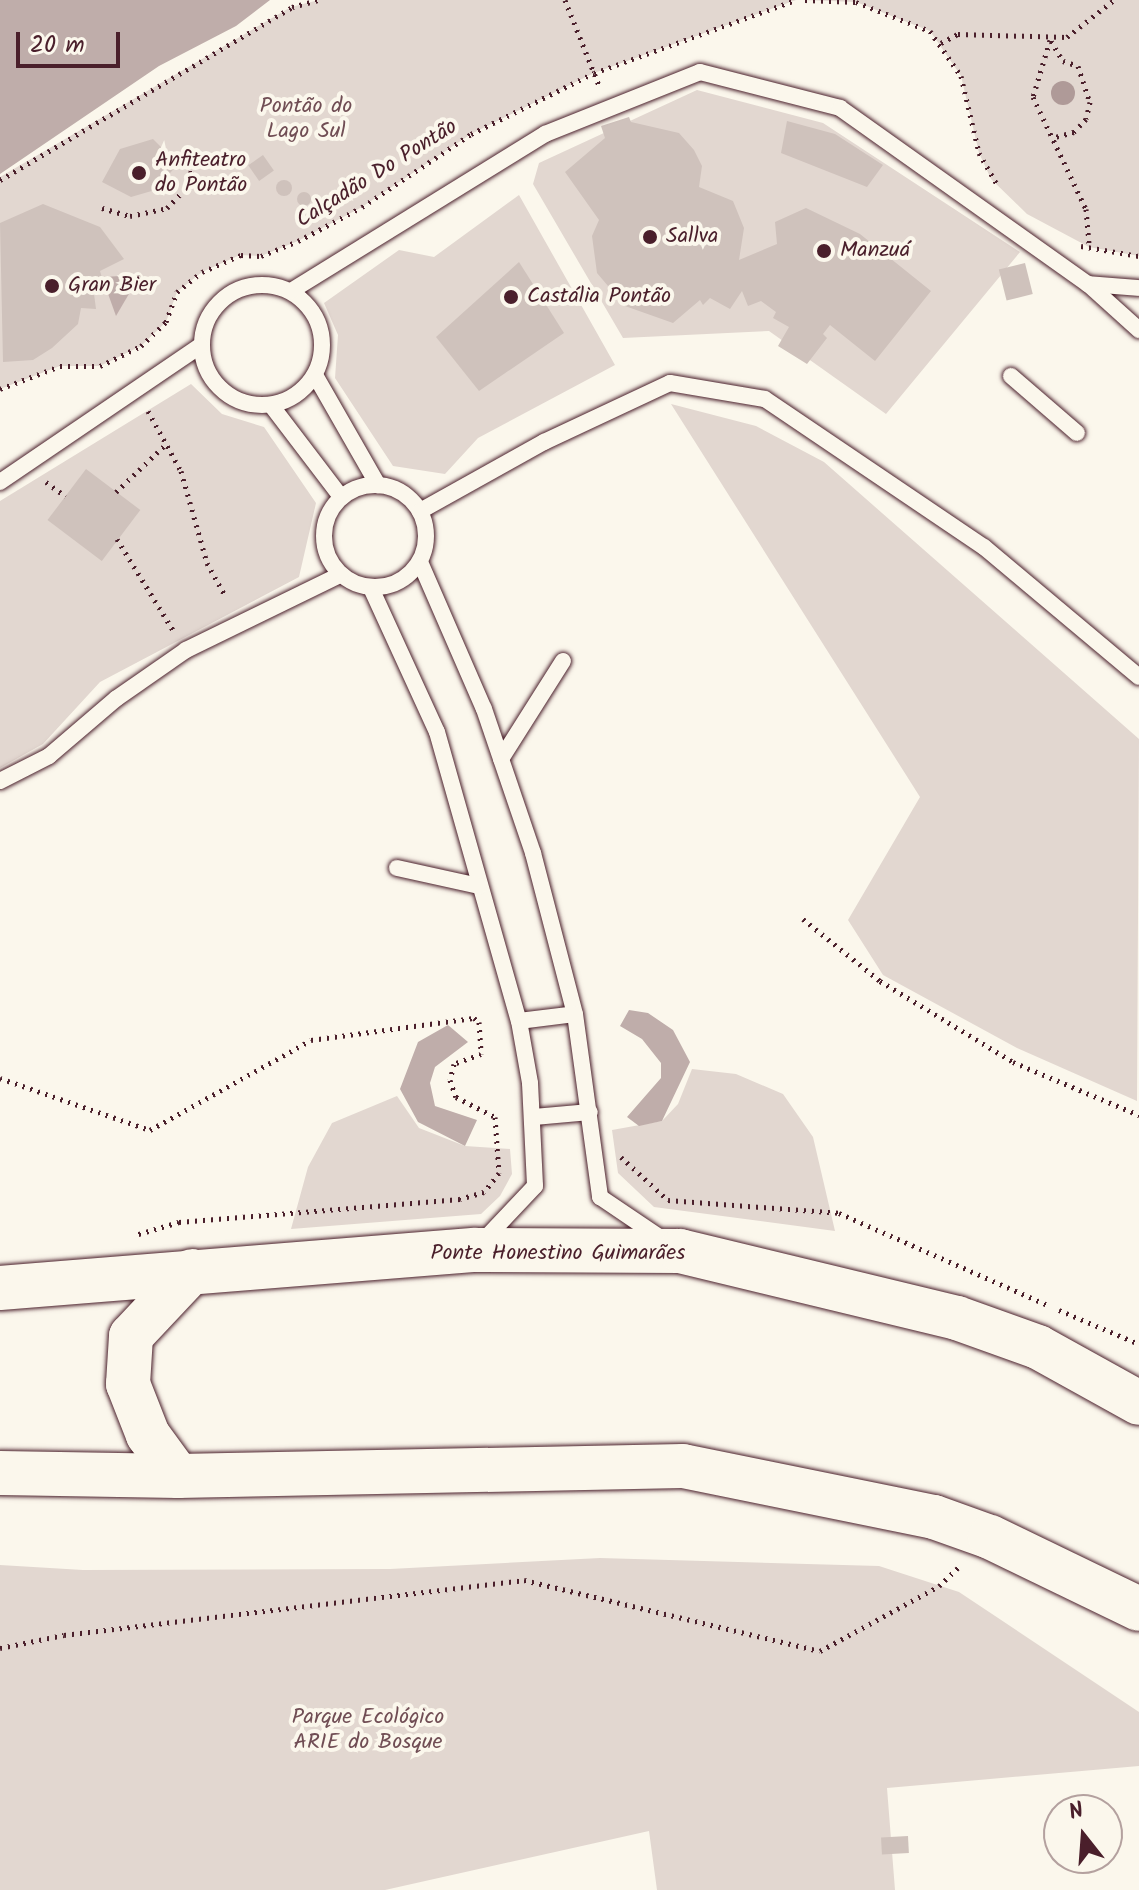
<!DOCTYPE html>
<meta charset="utf-8">
<style>
body{margin:0}
#map{position:relative;width:1139px;height:1890px;overflow:hidden;background:#fbf7ec;font-family:Kalam,sans-serif}
div>[style]{position:absolute}
.green>*{inset:0;background:#e2d7d0}
.water>*{inset:0;background:#bfadaa}
.building>*{inset:0;background:#cfc2bc;transform-origin:0 0}
.round{border-radius:50%}
.path>*{height:5px;margin-top:-2.5px;transform-origin:0;background:repeating-linear-gradient(90deg,#4a1f2b 0 2px,transparent 0 8px)}
.roads{filter:drop-shadow(0 0 2px #4a1f2b) drop-shadow(0 0 2px #4a1f2b)}
.service>*{height:16px;margin:-8px;padding:0 8px;transform-origin:8px;border-radius:8px;background:#fbf7ec}
.service>.ring{margin:-8px;padding:0;box-sizing:content-box;background:none;border:16px solid #fbf7ec;border-radius:50%}
.secondary>*{height:44px;margin:-22px;padding:0 22px;transform-origin:22px;border-radius:22px;background:#fbf7ec}
.trees>*{width:24px;height:24px;margin:-12px;border-radius:50%;background:#af9a98}
.dots>*{width:22px;height:22px;translate:-50% -50%;box-sizing:border-box;border:4px solid #fbf7ec;border-radius:50%}
span{translate:-50% -50%;white-space:nowrap;text-align:center;line-height:1.15;-webkit-text-stroke:8px #fbf7ec;paint-order:stroke}
.park-label{font-size:22px;color:#704d54}
.poi-label{font-size:22px;color:#4a1f2b}
.left{translate:0 -50%;text-align:left}
.street-label{font-size:22px;color:#4a1f2b}
.north{position:absolute;left:1043px;top:1794px;width:80px;height:80px;box-sizing:border-box;background:#fbf7ec;border:2px solid #b4a19f;border-radius:50%;rotate:343deg;font-size:22px;font-weight:700;line-height:32px;text-align:center;color:#4a1f2b}
.north::after{content:'';display:block;margin:auto;width:28px;height:36px;background:#4a1f2b;clip-path:polygon(50% 0,100% 100%,50% 72%,0 100%)}
.scale{position:absolute;left:16px;top:32px;width:104px;height:36px;box-sizing:border-box;border:4px solid #4a1f2b;border-top:0;padding-left:10px;font-size:24px;line-height:28px;white-space:nowrap;color:#4a1f2b;-webkit-text-stroke:6px #fbf7ec;paint-order:stroke}
</style>
<div id="map">
<div class="green">
<i style="clip-path:polygon(319px 0,796px 0,594px 73px,471px 134px,362px 207px,298px 241px,261px 256px,240px 255px,202px 272px,177px 292px,166px 322px,141px 346px,100px 366px,60px 366px,0 389px,0 177px,291px 7px)"></i>
<i style="clip-path:polygon(805px 0,1139px 0,1139px 256px,1089px 247px,1027px 214px,991px 179px,979px 153px,961px 76px,930px 31px,856px 2px)"></i>
<i style="clip-path:polygon(697px 90px,823px 123px,1020px 252px,886px 414px,769px 331px,623px 338px,533px 184px,539px 163px)"></i>
<i style="clip-path:polygon(519px 195px,615px 365px,478px 438px,445px 474px,393px 466px,335px 378px,338px 335px,324px 303px,399px 250px,434px 257px)"></i>
<i style="clip-path:polygon(191px 384px,222px 414px,264px 427px,316px 503px,299px 577px,100px 682px,43px 744px,0 768px,0 501px)"></i>
<i style="clip-path:polygon(671px 404px,756px 426px,824px 462px,1139px 739px,1137px 1101px,1017px 1048px,883px 975px,848px 920px,920px 797px)"></i>
<i style="clip-path:polygon(692px 1069px,736px 1074px,783px 1094px,813px 1137px,835px 1231px,654px 1207px,618px 1173px,612px 1130px,662px 1121px,678px 1104px)"></i>
<i style="clip-path:polygon(397px 1096px,419px 1128px,465px 1146px,510px 1149px,512px 1174px,500px 1196px,481px 1214px,291px 1229px,308px 1167px,332px 1123px)"></i>
<i style="clip-path:polygon(600px 1558px,879px 1566px,959px 1592px,1139px 1712px,1139px 1766px,887px 1788px,895px 1890px,657px 1890px,649px 1831px,385px 1890px,0 1890px,0 1565px,83px 1570px,390px 1569px)"></i>
</div>
<div class="water">
<i style="clip-path:polygon(0 0,270px 0,236px 26px,159px 66px,0 174px)"></i>
<i style="clip-path:polygon(140px 275px,116px 316px,102px 277px)"></i>
<i style="clip-path:polygon(629px 1010px,648px 1013px,673px 1030px,690px 1062px,662px 1121px,639px 1126px,627px 1117px,661px 1078px,661px 1063px,642px 1039px,620px 1026px)"></i>
<i style="clip-path:polygon(448px 1025px,468px 1042px,435px 1067px,430px 1083px,435px 1106px,477px 1120px,465px 1146px,418px 1122px,400px 1089px,418px 1042px)"></i>
</div>
<div class="building">
<i style="clip-path:polygon(629px 117px,631px 122px,679px 133px,694px 150px,702px 166px,699px 187px,733px 201px,744px 228px,739px 260px,777px 244px,775px 222px,806px 208px,860px 234px,931px 291px,875px 361px,830px 325px,823px 334px,827px 338px,807px 364px,778px 346px,789px 327px,773px 318px,776px 312px,761px 301px,748px 306px,742px 291px,730px 309px,710px 298px,703px 305px,700px 300px,673px 323px,625px 306px,597px 273px,592px 236px,599px 220px,565px 172px,605px 138px,601px 126px)"></i>
<i style="clip-path:polygon(787px 121px,835px 134px,883px 165px,867px 187px,781px 153px)"></i>
<i style="clip-path:polygon(153px 139px,178px 164px,155px 190px,131px 197px,102px 182px,120px 149px)"></i>
<i style="left:263px;top:155px;width:19px;height:18px;rotate:55deg"></i>
<i class="round" style="left:276px;top:180px;width:16px;height:16px"></i>
<i class="round" style="left:297px;top:192px;width:14px;height:14px"></i>
<i style="clip-path:polygon(43px 204px,100px 227px,124px 259px,100px 271px,106px 291px,94px 294px,96px 309px,81px 308px,78px 324px,52px 348px,33px 360px,3px 362px,0 223px)"></i>
<i style="clip-path:polygon(519px 262px,564px 333px,479px 391px,436px 337px)"></i>
<i style="left:1025px;top:263px;width:32px;height:27px;rotate:76deg"></i>
<i style="left:86px;top:469px;width:68px;height:64px;rotate:37deg"></i>
<i style="left:908px;top:1836px;width:17px;height:27px;rotate:87deg"></i>
</div>
<div class="path">
<i style="left:565px;top:0;width:95px;rotate:68.3deg"></i>
<i style="left:805px;top:0;width:51px;rotate:2.2deg"></i>
<i style="left:856px;top:2px;width:79px;rotate:21.4deg"></i>
<i style="left:930px;top:31px;width:55px;rotate:55.4deg"></i>
<i style="left:961px;top:76px;width:79px;rotate:76.8deg"></i>
<i style="left:979px;top:153px;width:38px;rotate:60deg"></i>
<i style="left:1050px;top:40px;width:59px;rotate:106.6deg"></i>
<i style="left:1033px;top:97px;width:124px;rotate:64.7deg"></i>
<i style="left:1086px;top:209px;width:38px;rotate:85deg"></i>
<i style="left:1051px;top:41px;width:23px;rotate:59deg"></i>
<i style="left:1063px;top:61px;width:16px;rotate:18deg"></i>
<i style="left:1078px;top:66px;width:38px;rotate:72deg"></i>
<i style="left:1090px;top:102px;width:17px;rotate:103deg"></i>
<i style="left:1086px;top:119px;width:18px;rotate:133deg"></i>
<i style="left:1074px;top:132px;width:20px;rotate:165deg"></i>
<i style="left:941px;top:43px;width:19px;rotate:-28deg"></i>
<i style="left:958px;top:34px;width:109px;rotate:1.6deg"></i>
<i style="left:1067px;top:37px;width:60px;rotate:-38.2deg"></i>
<i style="left:0;top:180px;width:339px;rotate:-30.6deg"></i>
<i style="left:292px;top:7px;width:28px;rotate:-15deg"></i>
<i style="left:102px;top:208px;width:29px;rotate:16deg"></i>
<i style="left:130px;top:216px;width:38px;rotate:-12deg"></i>
<i style="left:167px;top:208px;width:28px;rotate:-46deg"></i>
<i style="left:186px;top:188px;width:34px;rotate:-73deg"></i>
<i style="left:1081px;top:246px;width:59px;rotate:9.8deg"></i>
<i style="left:0;top:389px;width:64px;rotate:-21deg"></i>
<i style="left:60px;top:366px;width:40px"></i>
<i style="left:100px;top:366px;width:46px;rotate:-26deg"></i>
<i style="left:141px;top:346px;width:35px;rotate:-44deg"></i>
<i style="left:166px;top:322px;width:32px;rotate:-70deg"></i>
<i style="left:177px;top:292px;width:32px;rotate:-39deg"></i>
<i style="left:202px;top:272px;width:43px;rotate:-23.6deg"></i>
<i style="left:241px;top:255px;width:20px;rotate:3deg"></i>
<i style="left:261px;top:256px;width:40px;rotate:-22deg"></i>
<i style="left:298px;top:241px;width:72px;rotate:-28deg"></i>
<i style="left:362px;top:207px;width:131px;rotate:-33.8deg"></i>
<i style="left:471px;top:134px;width:137px;rotate:-26.4deg"></i>
<i style="left:594px;top:73px;width:215px;rotate:-19.9deg"></i>
<i style="left:148px;top:411px;width:68px;rotate:61.2deg"></i>
<i style="left:181px;top:471px;width:96px;rotate:74.2deg"></i>
<i style="left:207px;top:563px;width:38px;rotate:61deg"></i>
<i style="left:46px;top:482px;width:24px;rotate:36deg"></i>
<i style="left:116px;top:492px;width:69px;rotate:-43.8deg"></i>
<i style="left:117px;top:539px;width:107px;rotate:58.4deg"></i>
<i style="left:803px;top:919px;width:99px;rotate:38.8deg"></i>
<i style="left:880px;top:981px;width:156px;rotate:31.3deg"></i>
<i style="left:1013px;top:1062px;width:137px;rotate:22.8deg"></i>
<i style="left:0;top:1078px;width:159px;rotate:19.1deg"></i>
<i style="left:150px;top:1130px;width:184px;rotate:-29.2deg"></i>
<i style="left:311px;top:1040px;width:164px;rotate:-7.7deg"></i>
<i style="left:474px;top:1018px;width:6px;rotate:39deg"></i>
<i style="left:479px;top:1022px;width:32px;rotate:86deg"></i>
<i style="left:481px;top:1054px;width:29px;rotate:160deg"></i>
<i style="left:454px;top:1064px;width:16px;rotate:104deg"></i>
<i style="left:450px;top:1080px;width:18px;rotate:71deg"></i>
<i style="left:456px;top:1097px;width:44px;rotate:27.1deg"></i>
<i style="left:495px;top:1117px;width:56px;rotate:85.9deg"></i>
<i style="left:499px;top:1173px;width:24px;rotate:128deg"></i>
<i style="left:484px;top:1192px;width:25px;rotate:164deg"></i>
<i style="left:460px;top:1199px;width:282px;rotate:175.3deg"></i>
<i style="left:179px;top:1222px;width:46px;rotate:163.5deg"></i>
<i style="left:621px;top:1157px;width:64px;rotate:42.5deg"></i>
<i style="left:668px;top:1200px;width:171px;rotate:4.3deg"></i>
<i style="left:839px;top:1213px;width:231px;rotate:23.8deg"></i>
<i style="left:1059px;top:1310px;width:87px;rotate:23deg"></i>
<i style="left:0;top:1648px;width:65px;rotate:-11.5deg"></i>
<i style="left:64px;top:1635px;width:463px;rotate:-6.8deg"></i>
<i style="left:524px;top:1580px;width:304px;rotate:13.5deg"></i>
<i style="left:820px;top:1651px;width:136px;rotate:-28.6deg"></i>
<i style="left:939px;top:1586px;width:29px;rotate:-44deg"></i>
</div>
<div class="roads">
<div class="service">
<i style="left:1088px;top:284px;width:51px;rotate:4.5deg"></i>
<i class="ring" style="left:202px;top:285px;width:104px;height:104px"></i>
<i style="left:291px;top:291px;width:299px;rotate:-31.7deg"></i>
<i style="left:545px;top:134px;width:167px;rotate:-21.8deg"></i>
<i style="left:700px;top:72px;width:145px;rotate:14.4deg"></i>
<i style="left:840px;top:108px;width:304px;rotate:35.4deg"></i>
<i style="left:1088px;top:284px;width:69px;rotate:42deg"></i>
<i style="left:315px;top:375px;width:127px;rotate:60.2deg"></i>
<i style="left:1011px;top:376px;width:87px;rotate:40.8deg"></i>
<i style="left:271px;top:405px;width:116px;rotate:52.7deg"></i>
<i style="left:0;top:482px;width:242px;rotate:-34.2deg"></i>
<i class="ring" style="left:324px;top:485px;width:86px;height:86px"></i>
<i style="left:420px;top:511px;width:142px;rotate:-29.1deg"></i>
<i style="left:544px;top:442px;width:139px;rotate:-25.1deg"></i>
<i style="left:670px;top:383px;width:96px;rotate:9.6deg"></i>
<i style="left:765px;top:399px;width:264px;rotate:34.1deg"></i>
<i style="left:984px;top:547px;width:202px;rotate:40deg"></i>
<i style="left:420px;top:562px;width:160px;rotate:66.5deg"></i>
<i style="left:484px;top:709px;width:152px;rotate:71.2deg"></i>
<i style="left:533px;top:853px;width:166px;rotate:75.4deg"></i>
<i style="left:575px;top:1014px;width:185px;rotate:82.2deg"></i>
<i style="left:600px;top:1197px;width:78px;rotate:34.1deg"></i>
<i style="left:371px;top:588px;width:158px;rotate:65.4deg"></i>
<i style="left:437px;top:732px;width:300px;rotate:74.2deg"></i>
<i style="left:519px;top:1021px;width:63px;rotate:79.9deg"></i>
<i style="left:530px;top:1083px;width:103px;rotate:87.2deg"></i>
<i style="left:535px;top:1186px;width:77px;rotate:133.4deg"></i>
<i style="left:501px;top:759px;width:116px;rotate:-57.7deg"></i>
<i style="left:0;top:781px;width:55px;rotate:-27deg"></i>
<i style="left:49px;top:756px;width:89px;rotate:-40.5deg"></i>
<i style="left:117px;top:698px;width:84px;rotate:-34.8deg"></i>
<i style="left:186px;top:650px;width:171px;rotate:-26deg"></i>
<i style="left:397px;top:868px;width:84px;rotate:12.4deg"></i>
<i style="left:519px;top:1021px;width:56px;rotate:-7.1deg"></i>
<i style="left:534px;top:1117px;width:56px;rotate:-5.1deg"></i>
</div>
<div class="secondary">
<i style="left:0;top:1288px;width:477px;rotate:-4.6deg"></i>
<i style="left:475px;top:1250px;width:205px;rotate:0.3deg"></i>
<i style="left:680px;top:1251px;width:285px;rotate:13.6deg"></i>
<i style="left:957px;top:1318px;width:86px;rotate:19.7deg"></i>
<i style="left:1038px;top:1347px;width:115px;rotate:29deg"></i>
<i style="left:0;top:1473px;width:178px;rotate:1deg"></i>
<i style="left:178px;top:1476px;width:505px;rotate:-1.13deg"></i>
<i style="left:683px;top:1466px;width:256px;rotate:11.5deg"></i>
<i style="left:934px;top:1517px;width:59px;rotate:19.7deg"></i>
<i style="left:990px;top:1537px;width:165px;rotate:25.8deg"></i>
<i style="left:178px;top:1476px;width:51px;rotate:-126.2deg"></i>
<i style="left:148px;top:1435px;width:55px;rotate:-111.4deg"></i>
<i style="left:128px;top:1384px;width:48px;rotate:-86.4deg"></i>
<i style="left:131px;top:1336px;width:89px;rotate:-46.8deg"></i>
</div>
</div>
<div class="trees">
<i style="left:1063px;top:93px"></i>
</div>
<div class="dots">
<i style="left:139px;top:173px;background:#4a1f2b"></i>
<i style="left:650px;top:237px;background:#4a1f2b"></i>
<i style="left:824px;top:251px;background:#4a1f2b"></i>
<i style="left:52px;top:286px;background:#4a1f2b"></i>
<i style="left:511px;top:297px;background:#4a1f2b"></i>
</div>
<div class="park-label">
<span style="left:306px;top:119px">Pontão do<br>Lago Sul</span>
<span style="left:368px;top:1730px">Parque Ecológico<br>ARIE do Bosque</span>
</div>
<div class="poi-label">
<span class="left" style="left:155px;top:173px">Anfiteatro<br>do Pontão</span>
<span class="left" style="left:666px;top:237px">Sallva</span>
<span class="left" style="left:840px;top:251px">Manzuá</span>
<span class="left" style="left:68px;top:286px">Gran Bier</span>
<span class="left" style="left:527px;top:297px">Castália Pontão</span>
</div>
<div class="street-label">
<span style="left:377px;top:174px;rotate:-32deg">Calçadão Do Pontão</span>
<span style="left:558px;top:1254px">Ponte Honestino Guimarães</span>
</div>
<div class="north">N</div>
<div class="scale">20 m</div>
</div>
